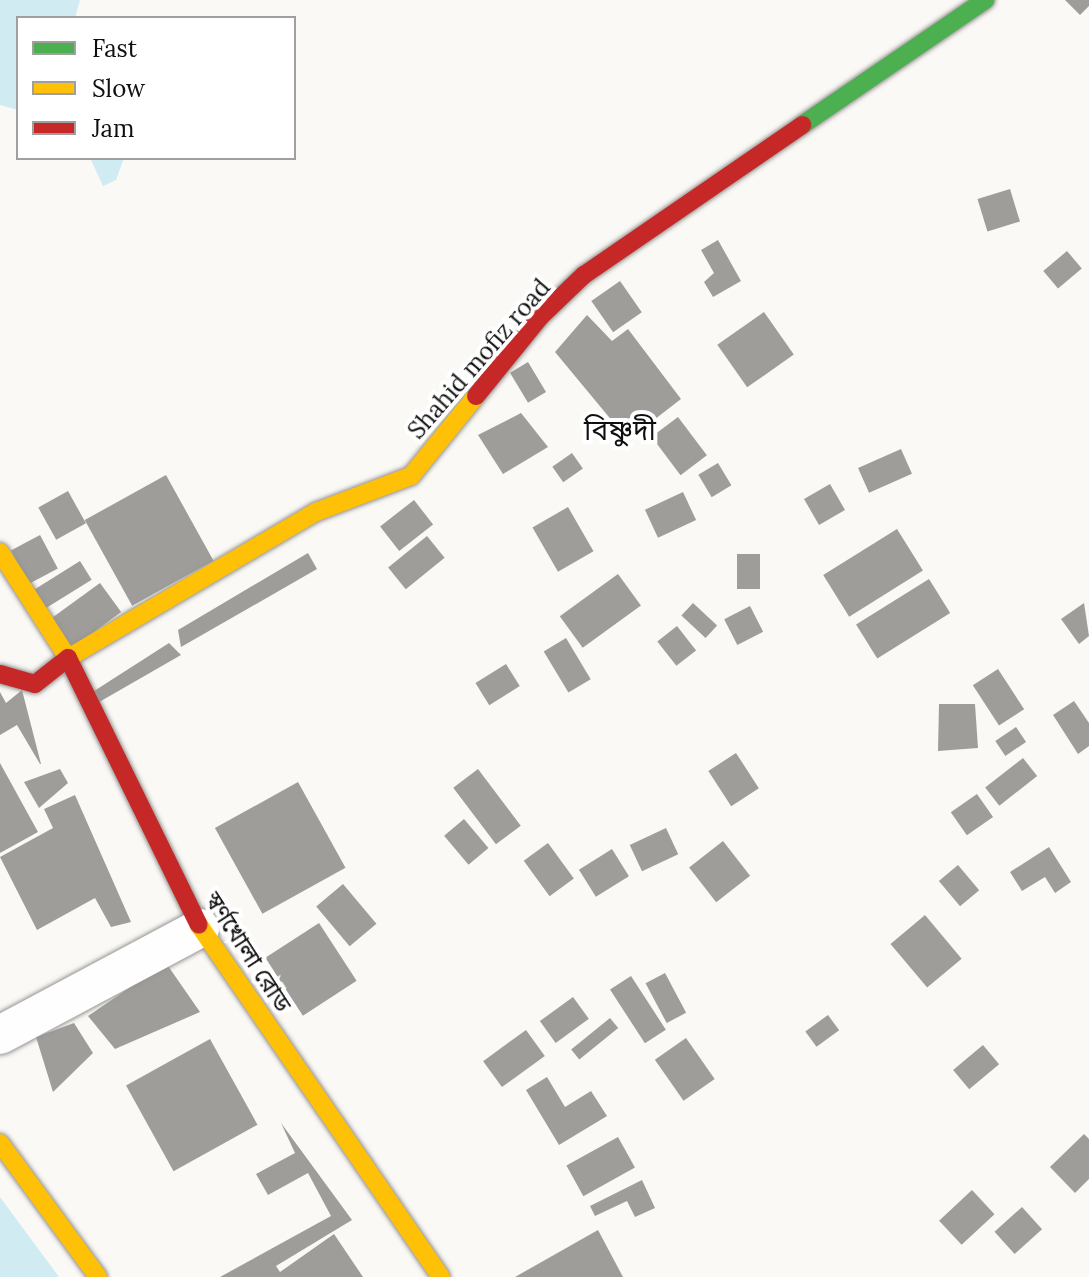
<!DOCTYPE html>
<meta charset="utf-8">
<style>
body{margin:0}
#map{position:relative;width:1089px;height:1277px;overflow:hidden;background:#fbf9f5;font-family:Lora,"Noto Sans Bengali",serif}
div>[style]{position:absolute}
.water>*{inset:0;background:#d0ebf1}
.building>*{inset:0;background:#9f9d9a;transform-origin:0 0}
.roads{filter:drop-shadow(0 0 2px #959493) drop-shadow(0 0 2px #959493)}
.street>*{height:38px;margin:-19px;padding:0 19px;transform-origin:19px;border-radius:19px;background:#fefefe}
.fast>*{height:18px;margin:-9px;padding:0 9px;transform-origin:9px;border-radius:9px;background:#4caf50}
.slow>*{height:18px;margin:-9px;padding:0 9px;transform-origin:9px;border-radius:9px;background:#ffc107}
.jam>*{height:18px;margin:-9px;padding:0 9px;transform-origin:9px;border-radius:9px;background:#c62828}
span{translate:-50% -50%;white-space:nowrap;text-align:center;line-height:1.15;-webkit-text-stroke:8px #fff;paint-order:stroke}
.street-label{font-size:24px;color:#0f0f0f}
.quarter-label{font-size:28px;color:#0f0f0f}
.legend{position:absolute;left:16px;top:16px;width:280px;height:144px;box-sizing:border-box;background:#fff;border:2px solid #9f9f9f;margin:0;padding:10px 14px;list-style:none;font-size:24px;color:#0f0f0f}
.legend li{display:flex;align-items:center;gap:16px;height:40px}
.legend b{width:40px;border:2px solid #9f9f9f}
</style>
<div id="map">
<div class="water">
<i style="clip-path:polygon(0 0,80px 0,75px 18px,18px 18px,18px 110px,0 105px)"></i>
<i style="clip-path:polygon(90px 158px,124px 158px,116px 180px,103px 186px)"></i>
<i style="clip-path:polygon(0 1197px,59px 1277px,0 1277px)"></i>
</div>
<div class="building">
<i style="clip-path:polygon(1065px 0,1089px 0,1089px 6px,1080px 15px)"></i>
<i style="left:1010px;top:189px;width:34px;height:34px;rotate:73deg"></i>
<i style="clip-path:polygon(718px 240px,741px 281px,713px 297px,704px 282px,714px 273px,701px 250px)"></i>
<i style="left:1067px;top:251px;width:23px;height:31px;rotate:50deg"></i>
<i style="left:620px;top:281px;width:38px;height:35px;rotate:55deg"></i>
<i style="left:764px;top:312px;width:52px;height:57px;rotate:55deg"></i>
<i style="clip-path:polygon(587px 315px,612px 341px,628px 329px,681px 399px,628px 440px,555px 352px)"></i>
<i style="left:528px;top:362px;width:35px;height:21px;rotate:59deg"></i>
<i style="clip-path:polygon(521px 413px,548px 447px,503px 474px,478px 435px)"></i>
<i style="left:678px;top:417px;width:48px;height:33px;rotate:53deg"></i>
<i style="left:901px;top:449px;width:27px;height:47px;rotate:66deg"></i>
<i style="left:572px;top:453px;width:19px;height:24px;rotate:55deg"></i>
<i style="left:718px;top:463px;width:26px;height:23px;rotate:59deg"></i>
<i style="left:166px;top:475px;width:98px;height:93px;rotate:61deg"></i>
<i style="left:830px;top:484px;width:30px;height:30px;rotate:60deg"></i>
<i style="left:68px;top:491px;width:37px;height:34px;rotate:61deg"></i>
<i style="left:683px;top:492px;width:31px;height:42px;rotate:65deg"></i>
<i style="left:414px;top:500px;width:31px;height:43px;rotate:52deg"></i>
<i style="left:568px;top:507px;width:51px;height:41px;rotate:60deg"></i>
<i style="left:897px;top:529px;width:49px;height:87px;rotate:58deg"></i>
<i style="left:40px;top:535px;width:38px;height:33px;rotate:62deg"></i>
<i style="left:427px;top:536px;width:28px;height:50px;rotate:51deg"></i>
<i style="clip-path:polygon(308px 553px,317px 569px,181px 647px,178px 630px)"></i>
<i style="left:737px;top:554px;width:23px;height:35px"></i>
<i style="left:80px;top:561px;width:22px;height:57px;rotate:58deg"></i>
<i style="left:618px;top:574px;width:39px;height:72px;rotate:54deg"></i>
<i style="left:929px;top:579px;width:40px;height:86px;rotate:58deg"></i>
<i style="left:100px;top:583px;width:36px;height:63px;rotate:54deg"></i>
<i style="left:693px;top:603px;width:33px;height:17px;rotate:43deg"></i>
<i style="clip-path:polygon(1084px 603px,1089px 636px,1079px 644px,1061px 619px)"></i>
<i style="left:750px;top:606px;width:29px;height:29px;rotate:63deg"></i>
<i style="left:677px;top:626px;width:31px;height:25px;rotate:52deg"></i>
<i style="left:566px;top:638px;width:48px;height:26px;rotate:59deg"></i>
<i style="clip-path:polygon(169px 643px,181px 655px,94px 705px,91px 693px)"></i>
<i style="left:506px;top:664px;width:26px;height:36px;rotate:58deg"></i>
<i style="left:998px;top:669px;width:48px;height:30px;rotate:57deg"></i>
<i style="clip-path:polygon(22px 690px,41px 764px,40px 764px,17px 725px,0 735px,0 692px,6px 703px)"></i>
<i style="clip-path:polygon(1074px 701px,1089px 723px,1089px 746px,1078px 754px,1053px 715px)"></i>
<i style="clip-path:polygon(939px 704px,975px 704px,978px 748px,938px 751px)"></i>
<i style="left:1016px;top:727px;width:18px;height:25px;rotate:56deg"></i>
<i style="left:736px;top:753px;width:42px;height:33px;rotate:57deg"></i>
<i style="left:1023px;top:758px;width:23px;height:48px;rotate:52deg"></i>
<i style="clip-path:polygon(0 763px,38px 832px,0 853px)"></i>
<i style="clip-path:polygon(60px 769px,68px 783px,39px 808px,24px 782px)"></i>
<i style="left:478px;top:769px;width:71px;height:31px;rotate:53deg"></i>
<i style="left:298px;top:782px;width:98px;height:95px;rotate:61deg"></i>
<i style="left:977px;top:794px;width:28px;height:32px;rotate:55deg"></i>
<i style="clip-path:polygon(75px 795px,131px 922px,111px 927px,95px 898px,37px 930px,0 857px,53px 828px,44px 809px)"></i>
<i style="left:464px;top:819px;width:38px;height:26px;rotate:50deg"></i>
<i style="left:666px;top:828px;width:29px;height:40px;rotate:65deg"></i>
<i style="left:723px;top:841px;width:44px;height:43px;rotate:52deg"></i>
<i style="left:548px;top:843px;width:44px;height:30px;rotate:54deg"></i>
<i style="clip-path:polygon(1049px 847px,1071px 882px,1055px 893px,1045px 877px,1022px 891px,1010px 872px)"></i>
<i style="left:612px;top:849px;width:32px;height:39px;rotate:58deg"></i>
<i style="left:958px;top:865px;width:33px;height:25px;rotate:50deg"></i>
<i style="left:343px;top:884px;width:52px;height:35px;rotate:50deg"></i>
<i style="left:925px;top:915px;width:57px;height:45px;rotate:50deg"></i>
<i style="left:319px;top:923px;width:69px;height:64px;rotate:57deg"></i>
<i style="clip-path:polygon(166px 963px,200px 1012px,115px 1049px,88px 1016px)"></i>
<i style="left:665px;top:973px;width:45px;height:22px;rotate:62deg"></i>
<i style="left:631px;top:976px;width:64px;height:25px;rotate:57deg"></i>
<i style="left:573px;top:997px;width:27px;height:41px;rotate:54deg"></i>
<i style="left:828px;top:1015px;width:19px;height:28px;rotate:54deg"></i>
<i style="left:610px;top:1018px;width:13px;height:50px;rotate:51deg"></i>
<i style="clip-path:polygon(74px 1023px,93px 1053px,53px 1092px,36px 1037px)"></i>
<i style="left:526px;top:1030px;width:32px;height:53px;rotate:54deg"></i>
<i style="left:686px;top:1038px;width:50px;height:38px;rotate:55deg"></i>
<i style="left:210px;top:1039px;width:98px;height:96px;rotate:61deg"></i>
<i style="left:983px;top:1045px;width:25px;height:39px;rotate:50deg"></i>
<i style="clip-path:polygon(547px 1077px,565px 1107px,591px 1091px,607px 1116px,559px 1145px,526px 1090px)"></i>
<i style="clip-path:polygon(281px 1123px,352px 1220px,276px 1266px,280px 1272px,334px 1234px,363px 1277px,220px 1277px,331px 1216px,308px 1173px,268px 1195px,256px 1174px,295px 1153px)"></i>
<i style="clip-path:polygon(1084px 1134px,1089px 1139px,1089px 1179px,1075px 1193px,1050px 1167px)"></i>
<i style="left:618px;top:1137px;width:35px;height:59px;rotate:61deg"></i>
<i style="clip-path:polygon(642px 1180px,655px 1208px,635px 1217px,627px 1201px,595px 1216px,590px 1206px)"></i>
<i style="left:972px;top:1190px;width:33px;height:45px;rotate:47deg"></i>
<i style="left:1022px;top:1207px;width:30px;height:37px;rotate:48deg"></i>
<i style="clip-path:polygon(598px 1230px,623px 1277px,515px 1277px)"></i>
</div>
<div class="roads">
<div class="street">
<i style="left:0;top:1035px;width:227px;rotate:-28.1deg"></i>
</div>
<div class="fast">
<i style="left:802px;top:125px;width:222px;rotate:-34.3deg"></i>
</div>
<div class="slow">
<i style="left:0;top:552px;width:126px;rotate:57.3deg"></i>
<i style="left:68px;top:658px;width:288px;rotate:-30.5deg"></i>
<i style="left:316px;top:512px;width:102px;rotate:-20.8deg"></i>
<i style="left:411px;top:476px;width:103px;rotate:-50.9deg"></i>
<i style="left:199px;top:925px;width:427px;rotate:55.5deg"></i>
<i style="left:0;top:1143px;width:166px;rotate:53.8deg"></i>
</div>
<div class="jam">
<i style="left:476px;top:396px;width:102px;rotate:-51deg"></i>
<i style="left:540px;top:317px;width:61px;rotate:-43.7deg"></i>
<i style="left:584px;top:275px;width:265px;rotate:-34.5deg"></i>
<i style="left:0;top:674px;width:36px;rotate:16deg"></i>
<i style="left:35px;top:684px;width:42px;rotate:-38.2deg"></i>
<i style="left:68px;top:658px;width:297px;rotate:63.9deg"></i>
</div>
</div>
<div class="street-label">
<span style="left:479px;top:359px;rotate:-49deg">Shahid mofiz road</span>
<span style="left:248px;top:952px;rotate:57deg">স্বর্ণখোলা রোড</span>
</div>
<div class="quarter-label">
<span style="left:620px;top:430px">বিষ্ণুদী</span>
</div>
<ul class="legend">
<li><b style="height:10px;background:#4caf50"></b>Fast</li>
<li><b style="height:10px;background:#ffc107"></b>Slow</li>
<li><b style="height:10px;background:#c62828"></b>Jam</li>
</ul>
</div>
